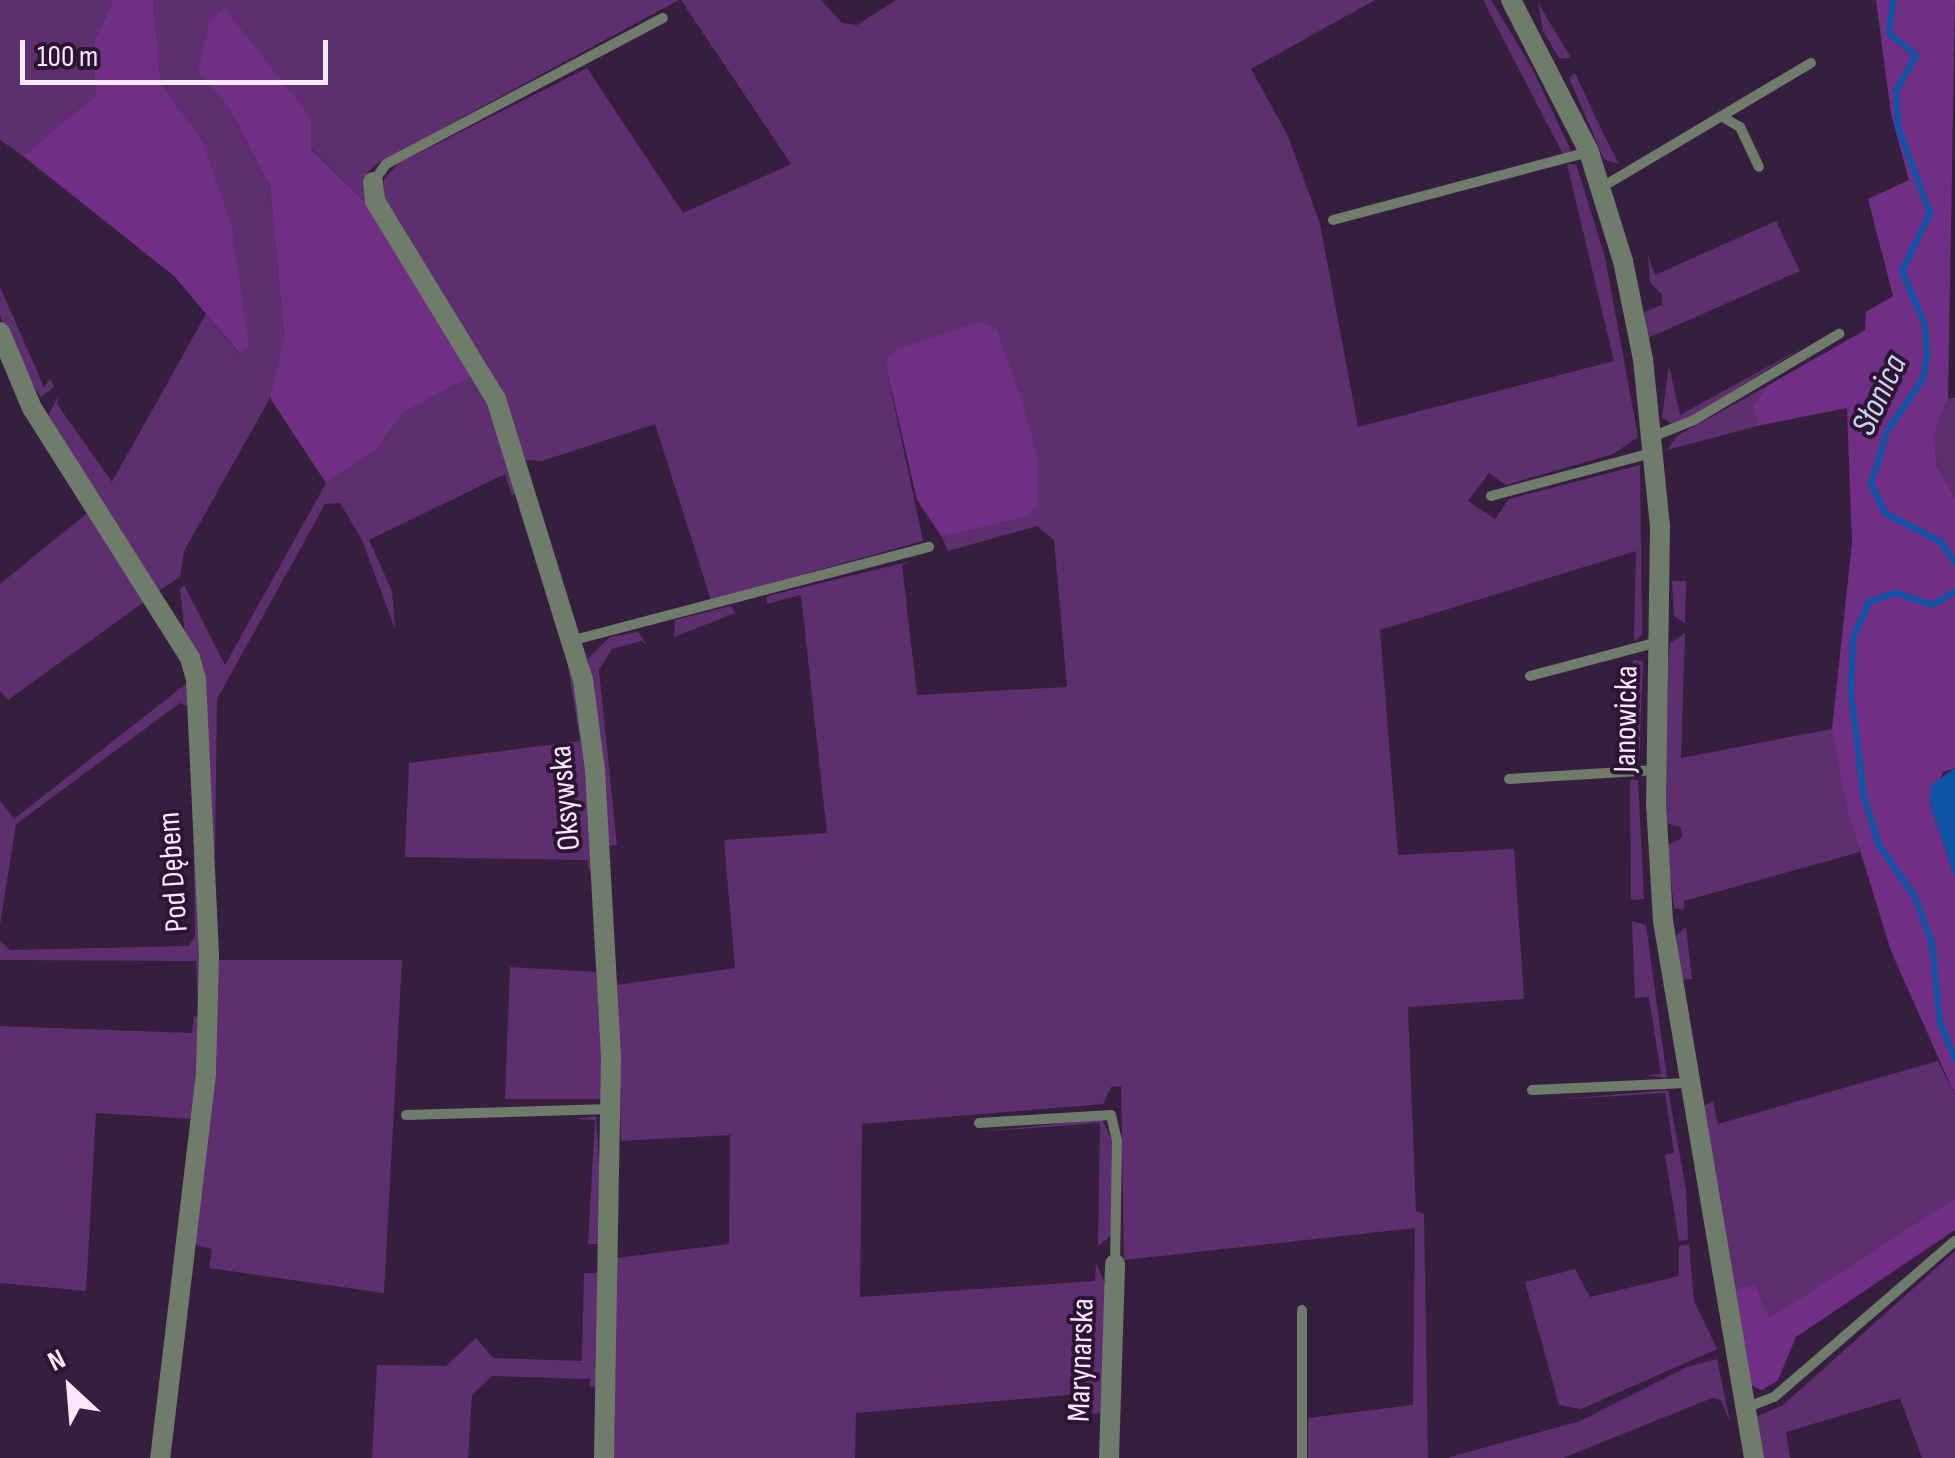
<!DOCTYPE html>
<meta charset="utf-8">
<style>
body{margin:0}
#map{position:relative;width:1955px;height:1458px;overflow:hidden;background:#361f3e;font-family:"Sofia Sans Condensed",sans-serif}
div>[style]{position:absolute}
.green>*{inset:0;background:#5e2f6e}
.forest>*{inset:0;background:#702e85}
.water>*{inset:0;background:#1054a8}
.stream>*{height:6px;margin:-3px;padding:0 3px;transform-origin:3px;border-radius:3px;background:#1054a8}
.service>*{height:10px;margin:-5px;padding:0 5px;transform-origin:5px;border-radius:5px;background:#6f7b6b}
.minor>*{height:20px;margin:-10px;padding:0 10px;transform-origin:10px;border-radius:10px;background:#6f7b6b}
.tertiary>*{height:20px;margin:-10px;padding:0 10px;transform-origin:10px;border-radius:10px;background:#6f7b6b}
span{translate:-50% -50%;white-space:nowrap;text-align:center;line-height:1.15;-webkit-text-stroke:8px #2b1533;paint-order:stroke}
.street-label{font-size:32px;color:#f7e8fc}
.water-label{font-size:35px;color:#c4d4ea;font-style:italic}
.north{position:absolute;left:20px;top:1338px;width:100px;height:100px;-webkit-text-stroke:8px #2b1533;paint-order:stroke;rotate:334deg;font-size:28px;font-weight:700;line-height:40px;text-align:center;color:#f7e8fc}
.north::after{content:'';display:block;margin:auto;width:35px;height:45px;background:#f7e8fc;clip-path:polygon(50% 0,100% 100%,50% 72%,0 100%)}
.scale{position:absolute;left:20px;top:40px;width:308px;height:45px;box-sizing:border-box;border:5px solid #f7e8fc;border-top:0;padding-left:12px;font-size:30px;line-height:35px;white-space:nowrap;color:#f7e8fc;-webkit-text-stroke:8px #2b1533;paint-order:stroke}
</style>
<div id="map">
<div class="green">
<i style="clip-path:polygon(0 0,113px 0,91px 50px,96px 95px,23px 156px,0 140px)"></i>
<i style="clip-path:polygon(153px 0,679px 0,378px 163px,367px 173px,371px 208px,311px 148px,311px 117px,224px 9px,198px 70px,229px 108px,270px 186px,284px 337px,270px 398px,184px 551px,180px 577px,157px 592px,48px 416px,59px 395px,57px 404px,112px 482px,206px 314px,239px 354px,249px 345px,201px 138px,161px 84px)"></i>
<i style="clip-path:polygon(681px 0,821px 0,842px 23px,857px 25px,896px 0,1375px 0,1251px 69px,1288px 136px,1320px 224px,1358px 427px,1614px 361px,1567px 164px,1576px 164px,1605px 257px,1638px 437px,1613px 454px,1506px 485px,1489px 473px,1468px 501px,1495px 519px,1509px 499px,1640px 465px,1642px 635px,1634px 641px,1636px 551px,1380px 630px,1398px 855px,1514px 849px,1524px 999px,1408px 1007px,1416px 1211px,1424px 1214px,1428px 1458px,1308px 1458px,1308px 1418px,1413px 1405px,1415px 1228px,1124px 1260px,1121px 1086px,1111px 1087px,1103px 1104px,862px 1124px,860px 1297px,1095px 1281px,1096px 1264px,1106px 1285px,1106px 1413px,1092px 1414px,1092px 1393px,856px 1413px,855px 1458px,610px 1458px,616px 1258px,729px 1244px,730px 1135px,621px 1141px,617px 985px,735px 968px,724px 840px,827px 833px,801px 595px,767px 604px,767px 596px,912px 561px,902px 565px,917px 695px,1067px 687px,1054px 540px,1037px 526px,948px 551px,942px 537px,1025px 517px,885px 362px,923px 541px,711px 600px,655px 424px,542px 461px,526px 460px,488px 366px,384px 205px,384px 179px,399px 163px,587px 68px,683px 213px,791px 164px)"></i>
<i style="clip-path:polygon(1483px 0,1491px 0,1532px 68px,1571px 151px,1564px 156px)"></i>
<i style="clip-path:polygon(1538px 3px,1570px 56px,1569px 58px,1559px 58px,1543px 31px)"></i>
<i style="clip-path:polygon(1575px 73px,1602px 131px,1619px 164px,1604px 159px,1569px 78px)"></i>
<i style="clip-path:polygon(1776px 221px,1800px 271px,1648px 338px,1644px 312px,1662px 305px,1662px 294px,1650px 283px,1648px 255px,1655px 275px)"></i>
<i style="clip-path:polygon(0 287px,44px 387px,50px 379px,54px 387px,41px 397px,14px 359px,0 315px)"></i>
<i style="clip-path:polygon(1800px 349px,1684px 421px,1674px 425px,1662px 417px,1669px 366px,1680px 415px)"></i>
<i style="clip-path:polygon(478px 373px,521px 487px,512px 496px,505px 474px,369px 540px,392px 591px,395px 629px,362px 540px,340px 503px,325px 504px,217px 699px,215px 854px,209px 855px,180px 589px,184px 585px,225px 665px,326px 483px,374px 452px,404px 412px)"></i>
<i style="clip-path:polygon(1767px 386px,1753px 405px,1757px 426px,1667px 450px,1677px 436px)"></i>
<i style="clip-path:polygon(1948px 398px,1955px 398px,1955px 497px,1937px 467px,1934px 435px)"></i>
<i style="clip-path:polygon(47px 445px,93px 508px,144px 602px,8px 700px,0 691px,0 584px,91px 510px)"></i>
<i style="clip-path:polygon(1672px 581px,1686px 581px,1685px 623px,1674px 616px)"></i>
<i style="clip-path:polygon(731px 606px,735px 613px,674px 637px,675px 620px)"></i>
<i style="clip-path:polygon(638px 632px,647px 645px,641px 641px,612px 649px,599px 670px,617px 845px,606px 846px,588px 658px,610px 637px)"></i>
<i style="clip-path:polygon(1685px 633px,1681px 758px,1832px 729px,1860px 852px,1684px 901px,1684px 910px,1674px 908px,1667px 845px,1682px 838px,1681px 827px,1666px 823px,1668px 664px,1670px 643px)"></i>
<i style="clip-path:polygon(567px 659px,572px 660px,597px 866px,589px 870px,587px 860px,405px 857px,409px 763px,580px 741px)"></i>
<i style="clip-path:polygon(1633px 660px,1643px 661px,1639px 763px,1631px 764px)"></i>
<i style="clip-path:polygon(191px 680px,191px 708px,180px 703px,16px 824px,0 925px,0 800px,14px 819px)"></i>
<i style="clip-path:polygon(1630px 780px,1638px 780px,1644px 899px,1631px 900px)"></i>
<i style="clip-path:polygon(193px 806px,202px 942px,198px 1004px,196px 961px,0 960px,0 941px,10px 950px,189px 946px,195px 936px)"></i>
<i style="clip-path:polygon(591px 903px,605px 1099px,505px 1099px,510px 967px,596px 972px)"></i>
<i style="clip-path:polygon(1632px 921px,1646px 925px,1667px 1078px,1647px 1075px,1661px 1074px,1649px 997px,1635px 998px)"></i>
<i style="clip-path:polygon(1686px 927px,1692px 979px,1680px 980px,1676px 936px)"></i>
<i style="clip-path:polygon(214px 960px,402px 960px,384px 1293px,209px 1268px,212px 1249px,191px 1244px)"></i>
<i style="clip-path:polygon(194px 1015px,202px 1022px,194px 1119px,96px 1113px,86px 1291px,0 1283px,0 1026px,192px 1033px)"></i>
<i style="clip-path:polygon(1938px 1061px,1955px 1095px,1955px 1198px,1769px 1318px,1734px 1290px,1701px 1107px,1713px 1102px,1718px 1124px)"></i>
<i style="clip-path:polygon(1668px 1090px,1686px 1189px,1688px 1240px,1679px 1241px,1665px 1155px,1674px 1153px,1665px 1093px,1551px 1100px)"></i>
<i style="clip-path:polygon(596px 1116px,604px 1244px,588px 1244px,595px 1120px,577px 1119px)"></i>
<i style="clip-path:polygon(1102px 1119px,1112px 1141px,1113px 1234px,1098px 1246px,1100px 1123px,977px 1132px)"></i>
<i style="clip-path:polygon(1689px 1244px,1694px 1301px,1717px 1349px,1581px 1409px,1559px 1405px,1525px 1282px,1575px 1269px,1590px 1297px,1679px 1276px,1679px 1246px)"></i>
<i style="clip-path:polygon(1955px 1251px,1955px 1458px,1922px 1458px,1900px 1398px,1786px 1432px,1790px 1458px,1764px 1458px,1756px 1417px,1783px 1405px)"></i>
<i style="clip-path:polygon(584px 1273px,603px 1273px,599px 1387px,590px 1387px,590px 1379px,492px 1376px,472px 1395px,468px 1458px,372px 1458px,377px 1365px,446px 1366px,476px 1338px,493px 1358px,582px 1361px)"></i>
<i style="clip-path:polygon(1717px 1359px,1730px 1422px,1721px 1400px,1712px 1398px,1563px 1458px,1447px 1458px,1580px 1421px,1687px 1367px)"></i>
</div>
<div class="forest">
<i style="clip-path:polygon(113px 0,153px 0,161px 84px,201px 138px,231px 224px,249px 345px,240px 354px,174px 276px,23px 156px,96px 95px,91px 50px)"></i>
<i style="clip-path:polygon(1876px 0,1955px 0,1948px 398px,1934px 435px,1937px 467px,1955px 497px,1955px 768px,1943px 772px,1930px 804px,1955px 878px,1955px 1095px,1891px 951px,1847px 808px,1832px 729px,1852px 543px,1847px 408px,1757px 426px,1753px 405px,1767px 386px,1865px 330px,1866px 312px,1893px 296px,1868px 199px,1909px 180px,1891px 114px)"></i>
<i style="clip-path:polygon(224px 8px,311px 117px,311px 149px,371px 208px,478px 373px,404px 412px,374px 452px,326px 483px,270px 398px,284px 336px,270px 186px,229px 108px,198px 71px,209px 24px)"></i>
<i style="clip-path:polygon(979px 322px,996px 329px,1022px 400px,1037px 456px,1037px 506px,1025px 517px,942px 537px,917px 500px,885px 362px,896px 349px)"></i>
<i style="clip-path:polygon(1955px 1198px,1955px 1230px,1796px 1337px,1778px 1380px,1762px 1390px,1750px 1385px,1734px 1290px,1755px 1285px,1769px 1318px)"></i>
</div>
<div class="water">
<i style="clip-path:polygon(1955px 768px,1955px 878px,1930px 804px,1931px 785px)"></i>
</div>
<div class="stream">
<i style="left:1893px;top:0;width:33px;rotate:97deg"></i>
<i style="left:1889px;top:33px;width:35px;rotate:40deg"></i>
<i style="left:1916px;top:56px;width:39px;rotate:120deg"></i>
<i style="left:1896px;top:90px;width:37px;rotate:87deg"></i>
<i style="left:1898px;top:127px;width:92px;rotate:69.6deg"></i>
<i style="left:1930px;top:213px;width:64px;rotate:115.8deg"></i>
<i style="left:1902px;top:271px;width:59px;rotate:66.9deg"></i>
<i style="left:1925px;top:325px;width:29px;rotate:86deg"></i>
<i style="left:1927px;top:354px;width:25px;rotate:99deg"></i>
<i style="left:1923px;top:379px;width:63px;rotate:124.7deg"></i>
<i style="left:1887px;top:431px;width:55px;rotate:106.8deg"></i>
<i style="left:1871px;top:484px;width:32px;rotate:64deg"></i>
<i style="left:1885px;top:513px;width:63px;rotate:27.4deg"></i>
<i style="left:1941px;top:542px;width:24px;rotate:55deg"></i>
<i style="left:1955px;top:592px;width:26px;rotate:151deg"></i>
<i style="left:1932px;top:605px;width:39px;rotate:-162deg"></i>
<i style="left:1895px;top:593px;width:28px;rotate:161deg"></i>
<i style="left:1869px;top:602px;width:39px;rotate:114deg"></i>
<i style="left:1853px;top:638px;width:54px;rotate:92.1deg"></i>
<i style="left:1851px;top:692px;width:107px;rotate:83deg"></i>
<i style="left:1864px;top:798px;width:49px;rotate:72.3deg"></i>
<i style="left:1879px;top:845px;width:63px;rotate:55.3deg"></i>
<i style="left:1915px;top:897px;width:49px;rotate:69.7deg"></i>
<i style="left:1932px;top:943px;width:80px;rotate:84.3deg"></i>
<i style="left:1940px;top:1023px;width:39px;rotate:67deg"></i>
</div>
<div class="service">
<i style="left:1726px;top:119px;width:16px;rotate:30deg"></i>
<i style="left:1740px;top:127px;width:44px;rotate:64.6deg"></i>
<i style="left:373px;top:182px;width:22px;rotate:-54deg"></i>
<i style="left:386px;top:164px;width:313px;rotate:-27.8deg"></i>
<i style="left:1602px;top:187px;width:243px;rotate:-30.7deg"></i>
<i style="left:1333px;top:220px;width:264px;rotate:-14.9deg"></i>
<i style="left:1654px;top:436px;width:43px;rotate:-21.8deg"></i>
<i style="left:1694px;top:420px;width:169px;rotate:-30.7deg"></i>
<i style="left:1491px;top:496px;width:170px;rotate:-15deg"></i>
<i style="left:574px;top:640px;width:367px;rotate:-14.7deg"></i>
<i style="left:1530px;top:676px;width:132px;rotate:-14.9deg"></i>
<i style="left:1509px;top:779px;width:147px;rotate:-3.5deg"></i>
<i style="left:1532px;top:1090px;width:154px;rotate:-2.6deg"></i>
<i style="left:406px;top:1115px;width:204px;rotate:-1.7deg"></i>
<i style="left:979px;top:1123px;width:132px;rotate:-3.5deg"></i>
<i style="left:1111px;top:1115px;width:27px;rotate:77deg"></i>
<i style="left:1117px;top:1141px;width:123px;rotate:90.9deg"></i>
<i style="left:1302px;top:1310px;width:148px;rotate:90deg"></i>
<i style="left:1745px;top:1408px;width:31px;rotate:-21deg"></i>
<i style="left:1774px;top:1397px;width:239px;rotate:-40.8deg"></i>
</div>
<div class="minor">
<i style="left:373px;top:182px;width:19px;rotate:84deg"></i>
<i style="left:375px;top:201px;width:232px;rotate:58.6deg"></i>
<i style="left:496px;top:399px;width:294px;rotate:72.8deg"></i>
<i style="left:583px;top:680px;width:91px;rotate:82.4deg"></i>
<i style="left:595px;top:770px;width:287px;rotate:86.8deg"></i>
<i style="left:611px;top:1057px;width:401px;rotate:91deg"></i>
<i style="left:0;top:332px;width:82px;rotate:67.2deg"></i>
<i style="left:32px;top:408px;width:296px;rotate:57.7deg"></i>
<i style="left:190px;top:658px;width:22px;rotate:74deg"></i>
<i style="left:196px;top:679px;width:277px;rotate:87.3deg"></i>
<i style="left:209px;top:956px;width:118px;rotate:91.5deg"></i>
<i style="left:206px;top:1074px;width:387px;rotate:96.8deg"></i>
<i style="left:1109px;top:1458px;width:194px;rotate:-88.2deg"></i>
</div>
<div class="tertiary">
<i style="left:1511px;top:0;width:171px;rotate:62.8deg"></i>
<i style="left:1589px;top:152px;width:114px;rotate:72.7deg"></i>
<i style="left:1623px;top:261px;width:100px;rotate:78.5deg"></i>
<i style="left:1643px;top:359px;width:168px;rotate:84.2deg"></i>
<i style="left:1660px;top:526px;width:277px;rotate:90.8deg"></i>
<i style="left:1656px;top:803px;width:118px;rotate:86.6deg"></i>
<i style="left:1663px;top:921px;width:545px;rotate:80.38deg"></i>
</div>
<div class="street-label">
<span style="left:1627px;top:719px;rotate:-89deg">Janowicka</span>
<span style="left:566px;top:798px;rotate:-95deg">Oksywska</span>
<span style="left:174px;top:872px;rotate:-94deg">Pod Dębem</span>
<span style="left:1082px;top:1360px;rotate:-88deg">Marynarska</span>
</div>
<div class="water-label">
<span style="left:1880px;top:395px;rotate:-65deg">Słonica</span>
</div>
<div class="north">N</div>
<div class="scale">100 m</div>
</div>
